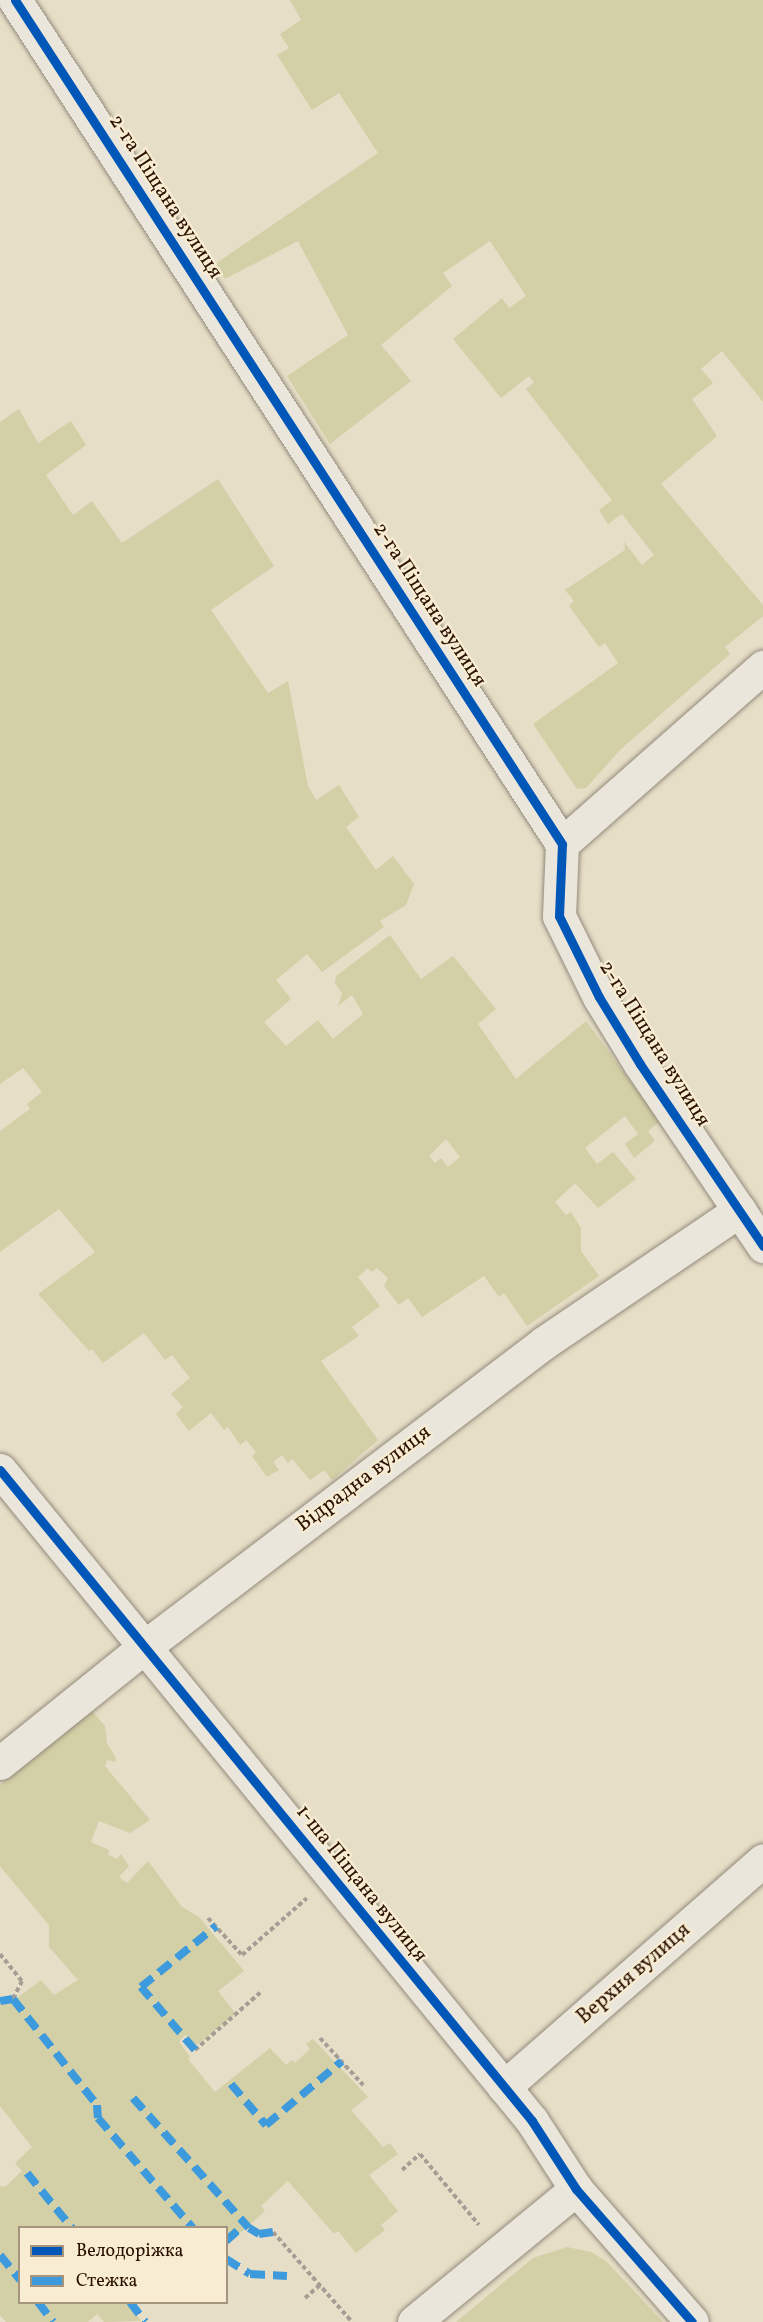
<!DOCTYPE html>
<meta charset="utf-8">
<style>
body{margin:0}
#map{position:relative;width:763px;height:2322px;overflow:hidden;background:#e7dec7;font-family:Vollkorn,serif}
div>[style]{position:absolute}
.green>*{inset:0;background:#d3cfa6}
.path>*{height:4px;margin-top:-2px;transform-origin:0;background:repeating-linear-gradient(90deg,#a59e94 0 4.5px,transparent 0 7.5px)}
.roads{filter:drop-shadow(0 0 2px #938a7b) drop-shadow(0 0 2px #938a7b)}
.minor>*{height:33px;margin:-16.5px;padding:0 16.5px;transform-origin:16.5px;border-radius:16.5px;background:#ebe6db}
.quiet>*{height:8px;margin-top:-4px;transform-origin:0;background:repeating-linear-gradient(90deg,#3d9adc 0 15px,transparent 0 23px)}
.cycleway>*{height:9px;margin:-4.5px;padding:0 4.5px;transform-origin:4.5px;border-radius:4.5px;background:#0057b8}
span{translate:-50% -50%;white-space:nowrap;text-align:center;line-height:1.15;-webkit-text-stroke:4.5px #f8edd2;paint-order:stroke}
.street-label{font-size:21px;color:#2b1100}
.legend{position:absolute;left:18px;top:2226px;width:210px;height:78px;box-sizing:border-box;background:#f8edd2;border:2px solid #a6957e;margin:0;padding:8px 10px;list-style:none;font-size:18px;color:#2b1100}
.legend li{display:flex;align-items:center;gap:12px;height:30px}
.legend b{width:30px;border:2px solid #a6957e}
</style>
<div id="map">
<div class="green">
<i style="clip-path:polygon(290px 0,763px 0,763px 402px,722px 351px,701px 369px,713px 383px,692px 399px,717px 436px,661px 484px,763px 605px,763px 616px,725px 647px,730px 654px,621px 749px,586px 788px,577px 789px,533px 724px,618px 663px,605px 643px,599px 647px,569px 606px,574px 601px,565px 590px,625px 550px,624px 542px,642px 565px,654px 555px,622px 514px,608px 524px,599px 510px,612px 500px,526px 389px,534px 382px,529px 376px,501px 398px,453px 339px,502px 298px,509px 308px,526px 296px,490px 241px,443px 273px,452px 286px,381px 345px,411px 381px,330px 444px,287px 376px,348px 335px,298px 241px,225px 279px,215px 264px,378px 153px,339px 93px,312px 110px,277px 55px,289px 48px,280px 34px,301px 20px)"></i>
<i style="clip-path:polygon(evenodd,19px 409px,38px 443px,71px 421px,86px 445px,46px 475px,73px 515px,92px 501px,122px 543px,218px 479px,274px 566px,211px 610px,268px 693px,288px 681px,308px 786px,316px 800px,339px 785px,359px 817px,346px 827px,376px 870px,393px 856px,414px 884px,406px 905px,380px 921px,384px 927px,322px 972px,307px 954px,276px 980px,291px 999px,264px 1022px,286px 1046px,318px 1020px,333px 1039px,363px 1014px,352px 995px,338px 1006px,342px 993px,335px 983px,336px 976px,390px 935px,421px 979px,453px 956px,496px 1009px,478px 1024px,516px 1079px,586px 1021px,660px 1121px,648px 1131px,655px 1141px,634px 1158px,625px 1144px,638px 1134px,625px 1116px,585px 1148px,597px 1164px,613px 1152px,636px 1179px,598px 1208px,575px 1183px,555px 1202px,566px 1215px,571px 1212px,581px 1228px,581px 1251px,599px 1276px,527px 1326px,504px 1293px,499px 1297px,484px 1276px,422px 1317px,408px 1298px,399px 1305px,384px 1286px,388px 1278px,377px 1268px,371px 1272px,368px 1268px,358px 1277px,380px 1306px,352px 1327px,359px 1336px,321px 1361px,378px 1440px,332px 1480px,324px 1470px,310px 1480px,292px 1459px,288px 1463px,282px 1455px,273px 1462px,279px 1470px,267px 1477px,252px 1456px,256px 1452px,246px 1440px,240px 1445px,228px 1427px,224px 1430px,211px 1413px,189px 1431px,176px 1414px,183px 1407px,171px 1394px,190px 1378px,172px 1355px,165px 1360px,144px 1333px,103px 1363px,92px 1349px,89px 1351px,38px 1294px,95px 1252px,59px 1209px,0 1252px,0 1131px,30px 1109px,27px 1104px,42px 1092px,23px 1068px,0 1084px,0 422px,19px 409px,446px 1139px,460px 1157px,448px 1167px,441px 1158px,435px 1163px,429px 1156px,446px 1139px)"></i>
<i style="clip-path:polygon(92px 1711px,105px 1726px,107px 1743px,116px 1758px,115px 1762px,107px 1760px,105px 1766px,150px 1820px,130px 1833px,99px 1821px,91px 1842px,109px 1850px,108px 1855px,117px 1859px,121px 1854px,129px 1866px,119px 1877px,127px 1883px,148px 1861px,182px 1907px,199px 1917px,244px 1971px,218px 1991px,236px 2014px,195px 2046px,185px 2035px,179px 2042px,190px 2057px,188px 2059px,215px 2092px,270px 2048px,286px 2065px,292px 2060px,295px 2063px,310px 2049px,306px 2044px,313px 2039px,368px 2097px,351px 2110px,383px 2147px,390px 2143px,398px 2154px,369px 2175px,398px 2211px,381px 2225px,385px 2230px,356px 2253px,338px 2231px,334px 2234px,288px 2181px,261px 2206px,265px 2211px,227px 2245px,226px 2228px,20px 2228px,20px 2302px,128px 2303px,141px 2321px,104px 2322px,97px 2314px,88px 2322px,6px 2322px,0 2315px,0 2186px,5px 2187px,22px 2171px,15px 2163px,32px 2147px,0 2106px,0 2004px,16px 1999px,41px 1980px,54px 1995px,78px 1980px,49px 1947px,49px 1925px,0 1866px,0 1785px)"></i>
<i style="clip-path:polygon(567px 2247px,591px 2252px,606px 2261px,663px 2322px,456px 2322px,533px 2258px)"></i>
</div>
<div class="path">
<i style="left:208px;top:1918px;width:50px;rotate:47.4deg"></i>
<i style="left:242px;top:1955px;width:86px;rotate:-41.2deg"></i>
<i style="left:0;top:1954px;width:35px;rotate:51deg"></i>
<i style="left:22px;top:1981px;width:20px;rotate:117deg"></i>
<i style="left:320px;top:2038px;width:64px;rotate:47.5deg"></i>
<i style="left:195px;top:2050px;width:89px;rotate:-41.4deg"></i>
<i style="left:402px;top:2170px;width:24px;rotate:-42deg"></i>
<i style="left:420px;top:2154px;width:92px;rotate:50.3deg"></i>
<i style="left:273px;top:2232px;width:120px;rotate:48.7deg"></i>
<i style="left:305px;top:2298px;width:20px;rotate:-41deg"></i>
</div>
<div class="roads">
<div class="minor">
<i style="left:15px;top:0;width:1006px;rotate:57.05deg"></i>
<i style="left:562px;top:844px;width:72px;rotate:92.4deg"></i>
<i style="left:559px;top:916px;width:90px;rotate:63.7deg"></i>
<i style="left:599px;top:997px;width:79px;rotate:58.5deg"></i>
<i style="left:640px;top:1064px;width:220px;rotate:55.9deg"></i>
<i style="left:562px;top:844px;width:268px;rotate:-41.4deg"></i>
<i style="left:0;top:1470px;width:841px;rotate:50.74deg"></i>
<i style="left:532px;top:2121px;width:81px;rotate:57.1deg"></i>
<i style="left:576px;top:2189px;width:176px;rotate:48.9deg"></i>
<i style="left:0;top:1763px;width:184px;rotate:-38.8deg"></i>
<i style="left:143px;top:1648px;width:505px;rotate:-37.28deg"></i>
<i style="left:545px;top:1342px;width:235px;rotate:-34.1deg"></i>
<i style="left:504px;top:2087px;width:344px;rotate:-41.2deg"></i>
<i style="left:414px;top:2322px;width:210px;rotate:-39.4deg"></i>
</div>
</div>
<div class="quiet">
<i style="left:0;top:2001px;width:13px;rotate:-9deg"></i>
<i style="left:13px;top:1999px;width:135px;rotate:51.6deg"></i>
<i style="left:97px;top:2105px;width:13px;rotate:86deg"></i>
<i style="left:98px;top:2118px;width:145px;rotate:49.2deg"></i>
<i style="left:195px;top:2050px;width:83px;rotate:-130.6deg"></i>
<i style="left:141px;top:1987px;width:97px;rotate:-39.1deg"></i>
<i style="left:231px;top:2084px;width:54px;rotate:49.5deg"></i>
<i style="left:266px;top:2125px;width:99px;rotate:-40.1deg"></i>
<i style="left:133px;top:2098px;width:174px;rotate:48.3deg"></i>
<i style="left:249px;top:2228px;width:12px;rotate:31deg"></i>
<i style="left:259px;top:2234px;width:14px;rotate:-8deg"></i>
<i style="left:27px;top:2173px;width:71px;rotate:50.7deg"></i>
<i style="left:226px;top:2241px;width:25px;rotate:-42deg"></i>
<i style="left:0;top:2255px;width:32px;rotate:51deg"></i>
<i style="left:226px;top:2259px;width:28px;rotate:32deg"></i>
<i style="left:250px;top:2274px;width:37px;rotate:3deg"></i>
<i style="left:38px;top:2302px;width:25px;rotate:53deg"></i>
<i style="left:130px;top:2302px;width:25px;rotate:53deg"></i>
</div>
<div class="cycleway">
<i style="left:15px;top:0;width:1006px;rotate:57.05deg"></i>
<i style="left:562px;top:844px;width:72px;rotate:92.4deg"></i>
<i style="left:559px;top:916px;width:90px;rotate:63.7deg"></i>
<i style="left:599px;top:997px;width:79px;rotate:58.5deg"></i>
<i style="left:640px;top:1064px;width:220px;rotate:55.9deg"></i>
<i style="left:0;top:1470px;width:841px;rotate:50.74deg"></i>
<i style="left:532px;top:2121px;width:81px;rotate:57.1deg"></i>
<i style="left:576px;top:2189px;width:176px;rotate:48.9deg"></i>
</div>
<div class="street-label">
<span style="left:165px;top:197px;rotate:57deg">2-га Піщана вулиця</span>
<span style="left:429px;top:605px;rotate:57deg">2-га Піщана вулиця</span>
<span style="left:654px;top:1044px;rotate:58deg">2-га Піщана вулиця</span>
<span style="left:364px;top:1479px;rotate:-37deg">Відрадна вулиця</span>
<span style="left:361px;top:1884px;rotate:51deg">1-ша Піщана вулиця</span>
<span style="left:634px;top:1974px;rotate:-41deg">Верхня вулиця</span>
</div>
<ul class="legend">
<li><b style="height:8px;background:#0057b8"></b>Велодоріжка</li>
<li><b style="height:8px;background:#3d9adc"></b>Стежка</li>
</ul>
</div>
